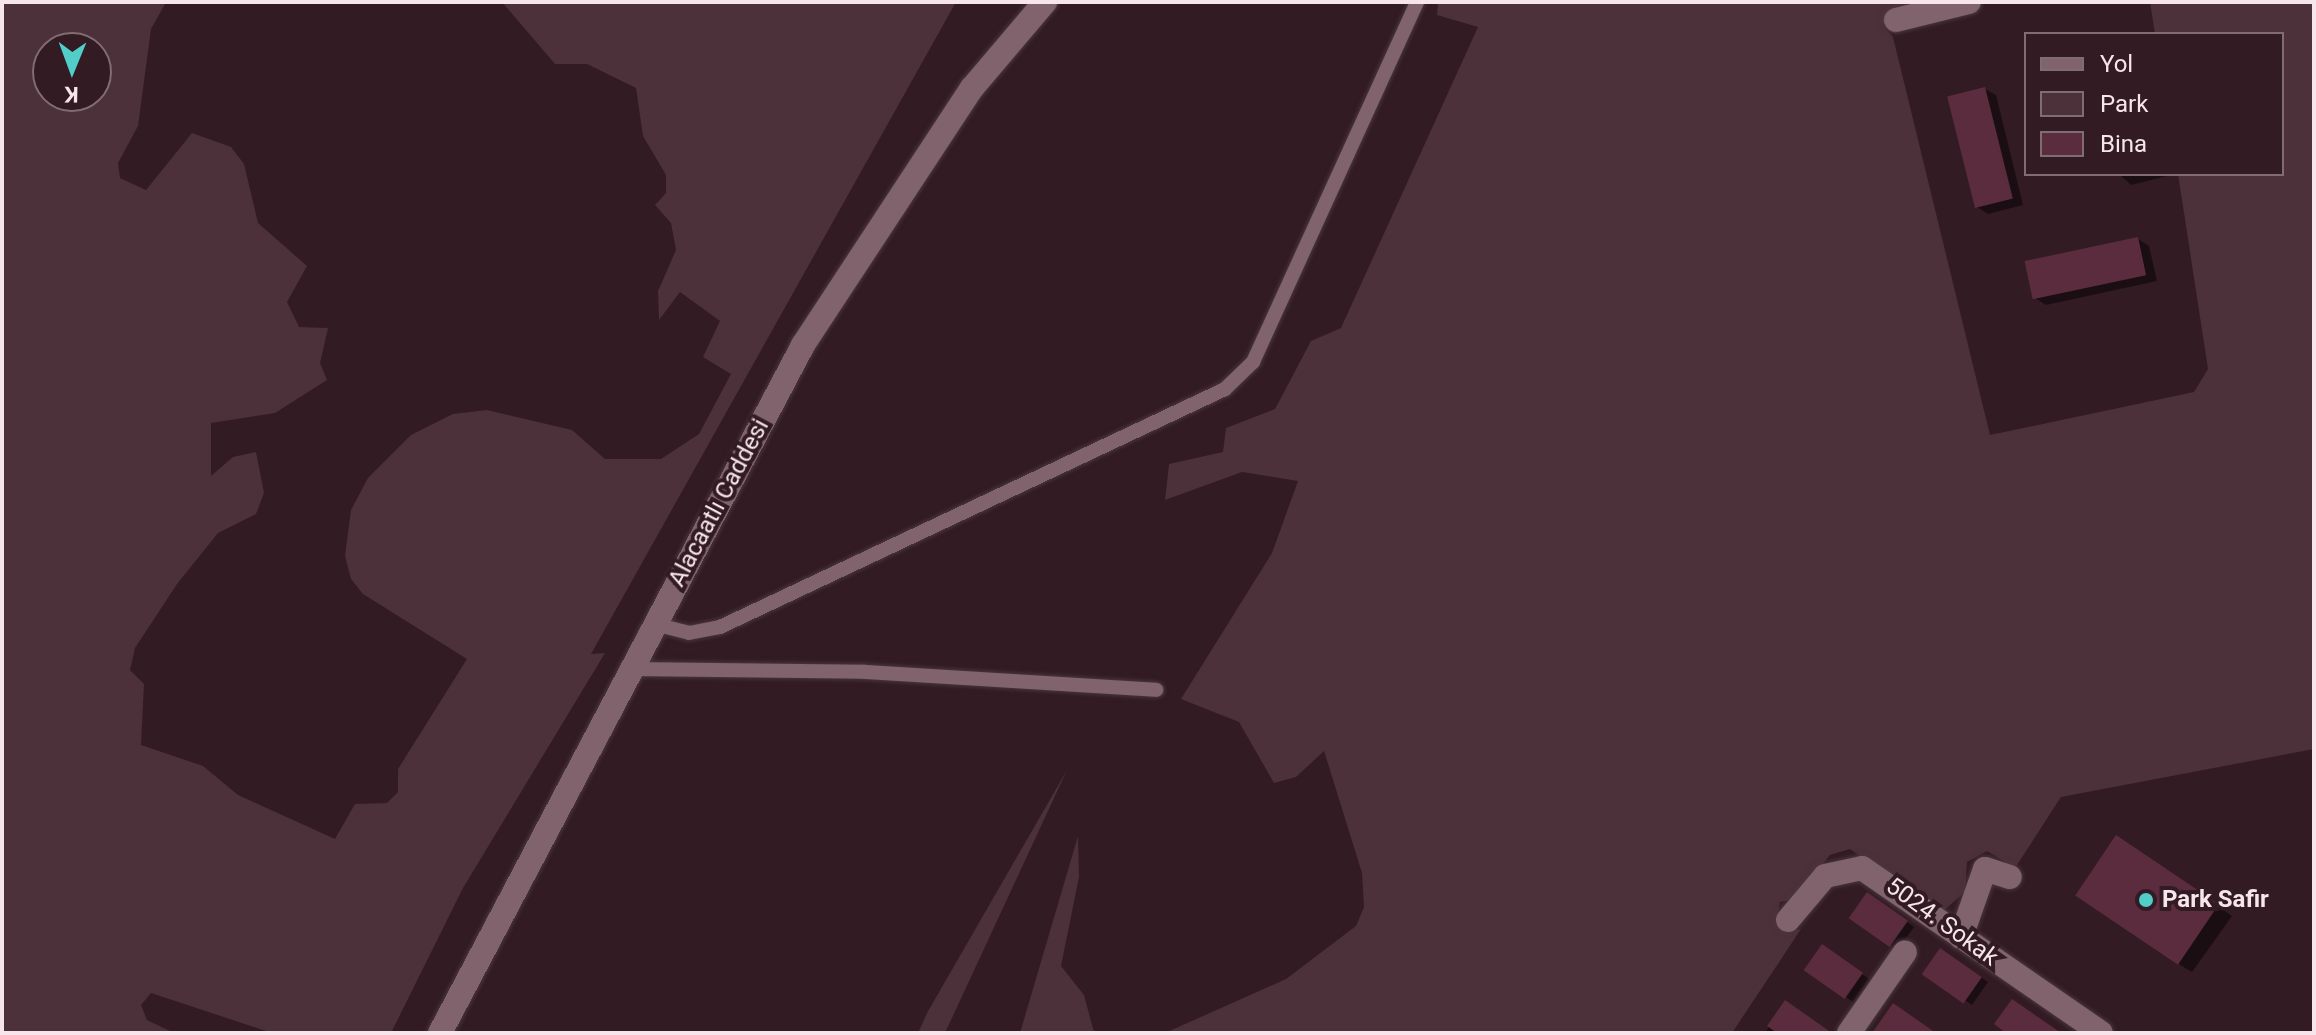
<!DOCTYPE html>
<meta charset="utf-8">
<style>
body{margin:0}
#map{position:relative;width:2316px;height:1035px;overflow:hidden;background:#321b23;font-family:Roboto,sans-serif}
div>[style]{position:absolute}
.green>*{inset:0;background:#4c303a}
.shadow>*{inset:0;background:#0007}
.building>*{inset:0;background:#5b2c3e;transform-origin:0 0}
.roads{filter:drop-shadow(0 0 2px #4a363e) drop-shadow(0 0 2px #4a363e)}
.service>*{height:14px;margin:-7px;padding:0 7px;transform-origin:7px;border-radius:7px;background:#80636d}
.minor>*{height:24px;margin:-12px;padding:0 12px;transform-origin:12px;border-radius:12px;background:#80636d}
.secondary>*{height:24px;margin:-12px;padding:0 12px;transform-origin:12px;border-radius:12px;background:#80636d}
.dots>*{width:22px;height:22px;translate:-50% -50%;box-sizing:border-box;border:4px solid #321b23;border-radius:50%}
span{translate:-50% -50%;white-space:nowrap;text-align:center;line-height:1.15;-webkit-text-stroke:8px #321b23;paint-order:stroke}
.street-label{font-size:24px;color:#f6e5eb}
.poi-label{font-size:24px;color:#f6e5eb;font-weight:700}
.left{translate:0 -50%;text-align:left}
.frame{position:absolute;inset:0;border:4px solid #f6e5eb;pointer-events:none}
.legend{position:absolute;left:2024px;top:32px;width:260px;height:144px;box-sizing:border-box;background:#321b23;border:2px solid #806c73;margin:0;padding:10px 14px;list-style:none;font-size:24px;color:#f6e5eb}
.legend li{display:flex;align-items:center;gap:16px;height:40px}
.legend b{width:40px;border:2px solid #806c73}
.north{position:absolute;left:32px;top:32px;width:80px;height:80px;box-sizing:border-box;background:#321b23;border:2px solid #806c73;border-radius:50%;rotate:181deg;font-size:22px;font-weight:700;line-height:32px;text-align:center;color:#f6e5eb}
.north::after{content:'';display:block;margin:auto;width:28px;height:36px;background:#53cdca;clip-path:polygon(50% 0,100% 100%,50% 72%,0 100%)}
</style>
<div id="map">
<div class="green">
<i style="clip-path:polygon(evenodd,2px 2px,166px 2px,151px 29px,138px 126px,118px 163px,120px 178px,146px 190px,192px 133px,231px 147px,244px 164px,258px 223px,307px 266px,287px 302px,299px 327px,328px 328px,320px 363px,327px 380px,275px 413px,211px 423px,211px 476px,233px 457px,256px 452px,264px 493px,256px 514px,218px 533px,177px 584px,135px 648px,130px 670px,144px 684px,141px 745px,203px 766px,238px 795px,335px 839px,355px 804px,387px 803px,398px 792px,398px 769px,467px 659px,363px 594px,351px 579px,345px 556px,351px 510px,368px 478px,411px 435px,453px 414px,487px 410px,572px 430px,605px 459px,661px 459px,699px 434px,731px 374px,703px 357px,720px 321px,680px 292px,659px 320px,658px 291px,676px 250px,671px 223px,655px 205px,666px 193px,666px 175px,643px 136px,636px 88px,587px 64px,555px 64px,502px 2px,956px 2px,591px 654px,605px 653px,463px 888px,391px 1033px,272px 1033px,151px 993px,141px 1005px,147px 1020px,174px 1033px,2px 1033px,2px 2px,48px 48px,96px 48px,96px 96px,48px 96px,48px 48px)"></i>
<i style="clip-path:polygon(1438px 2px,1914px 2px,1887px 14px,1884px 27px,1893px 37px,1990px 435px,2194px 392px,2208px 369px,2178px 174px,2282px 174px,2282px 34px,2155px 34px,2150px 2px,2314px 2px,2314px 749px,2061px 797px,2015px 868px,1987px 851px,1967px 862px,1965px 892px,1942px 912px,1850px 849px,1830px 855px,1795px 899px,1780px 902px,1778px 916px,1790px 931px,1801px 929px,1732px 1033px,1165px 1033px,1286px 979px,1356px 926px,1364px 907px,1362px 873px,1324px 751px,1296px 777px,1274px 783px,1239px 722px,1181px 699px,1272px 553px,1298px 481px,1242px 472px,1165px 500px,1169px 464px,1223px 452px,1226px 428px,1275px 409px,1311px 341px,1341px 328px,1478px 27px,1437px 15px)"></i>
<i style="clip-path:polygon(1067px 770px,945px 1033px,918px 1033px,927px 1013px)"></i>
<i style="clip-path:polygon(1078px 836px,1079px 877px,1061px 966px,1084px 995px,1094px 1032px,1020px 1033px)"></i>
</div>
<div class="shadow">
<i style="clip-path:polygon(1985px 89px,1996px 95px,2023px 205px,1988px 214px,1977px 207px)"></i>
<i style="clip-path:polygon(2119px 174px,2166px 174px,2167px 176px,2131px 185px)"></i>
<i style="clip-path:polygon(2138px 239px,2149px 246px,2157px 281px,2046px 305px,2035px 298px)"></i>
<i style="clip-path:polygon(2132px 847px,2232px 916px,2192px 972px,2177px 963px)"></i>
<i style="clip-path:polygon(1875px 899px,1914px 927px,1898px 949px,1891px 945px)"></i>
<i style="clip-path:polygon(1829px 951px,1869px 979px,1853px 1002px,1806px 970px)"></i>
<i style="clip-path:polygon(1948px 955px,1988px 982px,1972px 1005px,1925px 973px)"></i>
<i style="clip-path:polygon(1785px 1003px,1830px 1033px,1765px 1033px)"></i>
</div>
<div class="building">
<i style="left:1985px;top:87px;width:115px;height:39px;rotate:76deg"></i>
<i style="left:2138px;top:237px;width:39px;height:116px;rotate:78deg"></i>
<i style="left:2116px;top:835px;width:124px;height:73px;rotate:34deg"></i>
<i style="left:1867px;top:892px;width:50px;height:32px;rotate:35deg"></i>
<i style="left:1822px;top:944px;width:50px;height:32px;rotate:35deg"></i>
<i style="left:1940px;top:948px;width:51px;height:32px;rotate:35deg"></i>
<i style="clip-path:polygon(2012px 999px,2061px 1033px,2006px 1033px,1994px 1024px)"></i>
<i style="clip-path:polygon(1785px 1000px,1832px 1033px,1777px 1033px,1767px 1026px)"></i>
<i style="clip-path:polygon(1893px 1003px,1936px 1033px,1872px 1033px)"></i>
</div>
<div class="roads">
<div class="service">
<i style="left:654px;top:624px;width:36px;rotate:14deg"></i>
<i style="left:689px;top:633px;width:32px;rotate:-11deg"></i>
<i style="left:720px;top:627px;width:558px;rotate:-25.23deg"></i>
<i style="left:1225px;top:389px;width:39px;rotate:-44deg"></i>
<i style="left:1253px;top:362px;width:396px;rotate:-65.5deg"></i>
<i style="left:631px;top:669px;width:234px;rotate:0.7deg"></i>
<i style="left:865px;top:672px;width:292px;rotate:3.5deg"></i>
</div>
<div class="minor">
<i style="left:1896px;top:20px;width:75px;rotate:-13.9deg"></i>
<i style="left:1788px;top:920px;width:57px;rotate:-49.9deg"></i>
<i style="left:1825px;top:876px;width:38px;rotate:-12deg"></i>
<i style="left:1862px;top:868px;width:290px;rotate:34.6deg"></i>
<i style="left:1961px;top:937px;width:72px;rotate:-70.6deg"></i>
<i style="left:1985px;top:869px;width:26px;rotate:18deg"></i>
<i style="left:1849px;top:1033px;width:98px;rotate:-55.3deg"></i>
</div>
<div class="secondary">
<i style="left:440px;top:1033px;width:778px;rotate:-62.18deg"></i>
<i style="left:803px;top:345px;width:308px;rotate:-56.7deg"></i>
<i style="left:972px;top:88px;width:113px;rotate:-49.7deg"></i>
</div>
</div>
<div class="dots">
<i style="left:2146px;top:900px;background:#53cdca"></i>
</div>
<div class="street-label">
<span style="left:719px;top:503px;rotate:-62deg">Alacaatlı Caddesi</span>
<span style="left:1942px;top:922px;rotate:36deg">5024. Sokak</span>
</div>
<div class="poi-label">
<span class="left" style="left:2162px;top:900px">Park Safir</span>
</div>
<div class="frame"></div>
<ul class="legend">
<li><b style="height:10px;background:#80636d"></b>Yol</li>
<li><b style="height:22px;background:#4c303a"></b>Park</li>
<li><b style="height:22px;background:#5b2c3e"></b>Bina</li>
</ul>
<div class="north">K</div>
</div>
